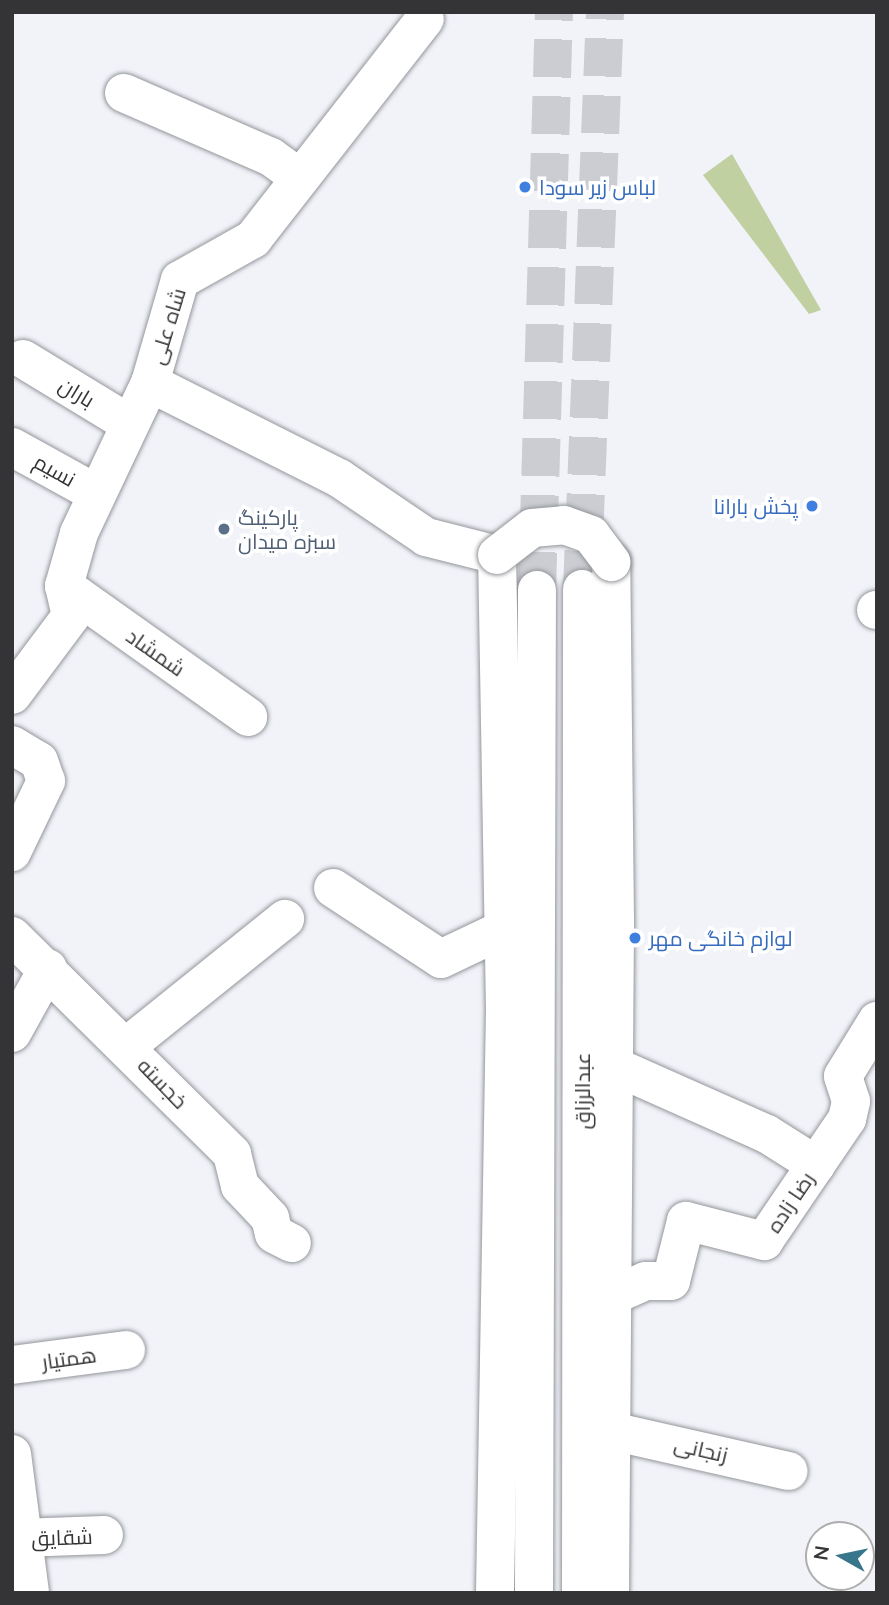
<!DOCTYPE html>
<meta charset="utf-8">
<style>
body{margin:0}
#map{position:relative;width:889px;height:1605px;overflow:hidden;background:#f1f3f9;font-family:Lato,Cairo,sans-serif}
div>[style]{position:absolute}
.green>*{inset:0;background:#c0d0a1}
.primary-tunnel>*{height:38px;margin-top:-19px;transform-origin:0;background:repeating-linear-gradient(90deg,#cbcdd2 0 38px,transparent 0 57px)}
.roads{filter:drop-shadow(0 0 2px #94969b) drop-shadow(0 0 2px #94969b)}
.minor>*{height:38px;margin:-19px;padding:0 19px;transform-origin:19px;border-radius:19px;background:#fff}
.primary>*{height:38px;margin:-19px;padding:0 19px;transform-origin:19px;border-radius:19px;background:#fff}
.bridges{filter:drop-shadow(0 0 2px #94969b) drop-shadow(0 0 2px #94969b)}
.primary-bridge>*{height:38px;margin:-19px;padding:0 19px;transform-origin:19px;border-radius:19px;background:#fff}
.dots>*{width:19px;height:19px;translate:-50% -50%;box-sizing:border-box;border:4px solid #fff;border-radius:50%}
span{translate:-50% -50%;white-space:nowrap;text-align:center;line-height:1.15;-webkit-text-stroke:7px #fff;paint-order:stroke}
.shop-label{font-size:21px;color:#366cbe}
.left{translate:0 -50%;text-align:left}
.right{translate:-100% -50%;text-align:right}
.street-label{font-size:21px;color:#343437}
.service-label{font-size:21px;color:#4e5e75}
.frame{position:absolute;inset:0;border:14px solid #343437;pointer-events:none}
.north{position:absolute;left:805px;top:1521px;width:70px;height:70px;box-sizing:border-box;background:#fff;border:2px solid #aeaeaf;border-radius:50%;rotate:279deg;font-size:19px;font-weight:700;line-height:28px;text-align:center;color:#343437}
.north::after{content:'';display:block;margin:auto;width:24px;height:32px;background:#38768b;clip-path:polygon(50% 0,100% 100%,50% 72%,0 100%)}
</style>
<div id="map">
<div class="green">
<i style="clip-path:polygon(732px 154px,821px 310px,809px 314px,703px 175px)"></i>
</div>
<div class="primary-tunnel">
<i style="left:582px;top:589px;width:577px;rotate:-87.72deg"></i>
<i style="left:537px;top:590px;width:578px;rotate:-88.32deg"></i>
</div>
<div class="roads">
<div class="minor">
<i style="left:124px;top:93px;width:160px;rotate:23.5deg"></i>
<i style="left:271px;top:157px;width:36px;rotate:36deg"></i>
<i style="left:23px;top:359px;width:125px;rotate:31.3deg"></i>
<i style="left:150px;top:383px;width:212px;rotate:26.7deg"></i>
<i style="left:339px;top:478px;width:105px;rotate:34.1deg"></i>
<i style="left:426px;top:537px;width:73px;rotate:14.2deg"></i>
<i style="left:12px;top:447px;width:97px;rotate:28.9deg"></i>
<i style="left:64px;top:586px;width:226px;rotate:35.4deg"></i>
<i style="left:876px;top:610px;width:1px"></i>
<i style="left:12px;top:695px;width:99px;rotate:-53.2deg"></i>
<i style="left:71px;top:616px;width:31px;rotate:-103deg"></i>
<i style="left:64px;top:586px;width:55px;rotate:-74.2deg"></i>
<i style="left:79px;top:533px;width:166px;rotate:-64.7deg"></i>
<i style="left:150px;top:383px;width:107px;rotate:-73.8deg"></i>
<i style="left:180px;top:280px;width:84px;rotate:-29.3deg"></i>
<i style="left:253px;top:239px;width:279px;rotate:-52deg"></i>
<i style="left:12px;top:745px;width:31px;rotate:31deg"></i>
<i style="left:39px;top:761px;width:21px;rotate:71deg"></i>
<i style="left:46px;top:781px;width:79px;rotate:115.6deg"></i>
<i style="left:333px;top:888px;width:129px;rotate:33.3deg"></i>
<i style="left:441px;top:959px;width:70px;rotate:-25.5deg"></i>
<i style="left:12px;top:936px;width:310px;rotate:44.7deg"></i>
<i style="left:232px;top:1154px;width:33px;rotate:76deg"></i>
<i style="left:240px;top:1186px;width:44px;rotate:46.8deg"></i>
<i style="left:270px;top:1218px;width:16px;rotate:76deg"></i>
<i style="left:274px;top:1234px;width:20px;rotate:27deg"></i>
<i style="left:12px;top:1033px;width:74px;rotate:-61deg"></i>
<i style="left:127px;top:1046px;width:203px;rotate:-38.8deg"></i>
<i style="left:614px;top:1066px;width:167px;rotate:24deg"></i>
<i style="left:767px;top:1134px;width:58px;rotate:32.3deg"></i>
<i style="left:612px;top:1296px;width:37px;rotate:-24deg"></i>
<i style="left:646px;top:1281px;width:25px"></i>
<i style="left:671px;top:1281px;width:62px;rotate:-76deg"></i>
<i style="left:686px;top:1221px;width:81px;rotate:14.4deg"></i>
<i style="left:764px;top:1241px;width:148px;rotate:-55.8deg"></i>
<i style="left:847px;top:1119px;width:18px;rotate:-77deg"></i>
<i style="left:851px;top:1101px;width:26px;rotate:-108deg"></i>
<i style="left:843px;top:1076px;width:65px;rotate:-58.3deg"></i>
<i style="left:12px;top:1365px;width:115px;rotate:-7.5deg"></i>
<i style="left:611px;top:1431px;width:182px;rotate:12.7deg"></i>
<i style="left:12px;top:1454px;width:140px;rotate:82.6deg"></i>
<i style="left:20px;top:1538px;width:84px;rotate:-2deg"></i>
</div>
<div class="primary">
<i style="left:495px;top:1593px;width:583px;rotate:-89.02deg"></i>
<i style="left:505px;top:1010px;width:455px;rotate:-91deg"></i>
<i style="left:534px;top:1593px;width:1003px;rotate:-89.83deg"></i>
<i style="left:581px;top:1593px;width:1004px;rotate:-89.94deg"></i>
<i style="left:610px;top:1593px;width:672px;rotate:-89.57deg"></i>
<i style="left:615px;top:921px;width:359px;rotate:-90.6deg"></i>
</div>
</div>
<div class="bridges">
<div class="primary-bridge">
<i style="left:497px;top:555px;width:44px;rotate:-37.6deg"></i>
<i style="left:532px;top:528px;width:32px;rotate:-5deg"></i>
<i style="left:564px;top:525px;width:29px;rotate:20deg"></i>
<i style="left:591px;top:535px;width:34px;rotate:53deg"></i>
</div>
</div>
<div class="dots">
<i style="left:525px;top:187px;background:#3f7fe0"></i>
<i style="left:812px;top:506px;background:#3f7fe0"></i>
<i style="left:224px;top:529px;background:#5c6f8a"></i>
<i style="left:635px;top:938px;background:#3f7fe0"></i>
</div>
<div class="shop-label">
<span class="left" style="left:539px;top:187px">لباس زیر سودا</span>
<span class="right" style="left:798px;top:506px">پخش بارانا</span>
<span class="left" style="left:649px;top:938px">لوازم خانگی مهر</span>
</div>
<div class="street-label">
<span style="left:167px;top:326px;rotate:-73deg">شاه علی</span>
<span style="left:77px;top:392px;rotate:31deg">باران</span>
<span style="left:55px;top:470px;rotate:29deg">نسیم</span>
<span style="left:156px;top:652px;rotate:35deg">شمشاد</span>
<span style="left:163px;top:1083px;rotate:46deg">خجسته</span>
<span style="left:582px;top:1091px;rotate:-90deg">عبدالرزاق</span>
<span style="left:790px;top:1202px;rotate:-56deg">رضا زاده</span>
<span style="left:69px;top:1358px;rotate:-8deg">همتیار</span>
<span style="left:701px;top:1449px;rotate:13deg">زنجانی</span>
<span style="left:62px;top:1537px;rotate:-2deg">شقایق</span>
</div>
<div class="service-label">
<span class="left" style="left:238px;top:529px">پارکینگ<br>سبزه میدان</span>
</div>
<div class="frame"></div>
<div class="north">N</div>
</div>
